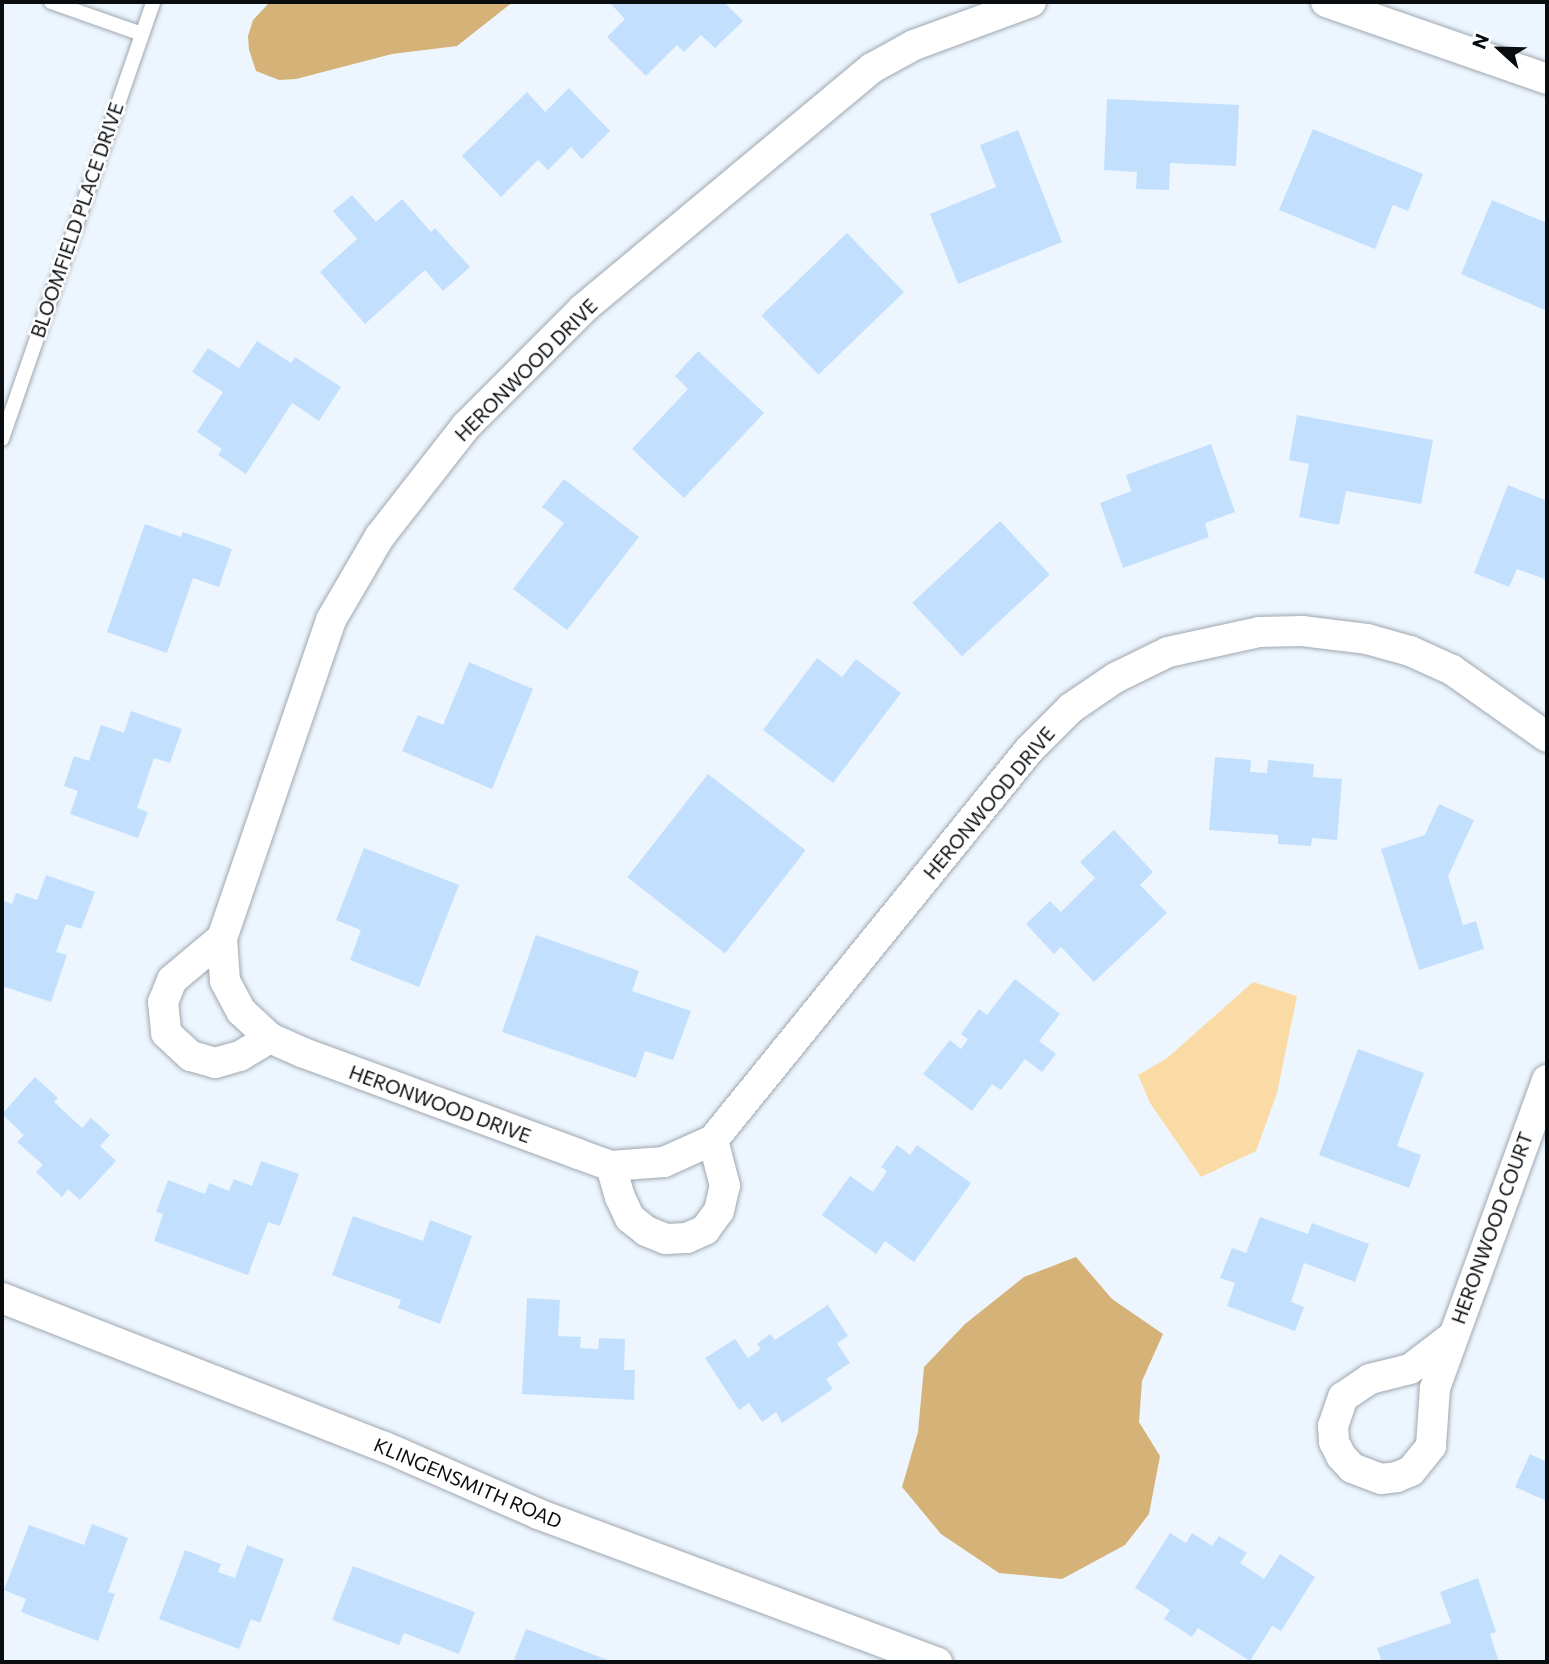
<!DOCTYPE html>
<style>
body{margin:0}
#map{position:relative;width:1549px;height:1664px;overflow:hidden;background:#edf6ff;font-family:Commissioner,sans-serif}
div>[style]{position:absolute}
.green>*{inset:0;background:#fbdba5}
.water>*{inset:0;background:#d5b277}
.building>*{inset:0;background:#c3dffe;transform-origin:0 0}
.roads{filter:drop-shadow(0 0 2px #9fa7b0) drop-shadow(0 0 2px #9fa7b0)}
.service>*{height:14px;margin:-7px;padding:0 7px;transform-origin:7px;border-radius:7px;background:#fff}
.minor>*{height:30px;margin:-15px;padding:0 15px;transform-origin:15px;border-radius:15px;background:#fff}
span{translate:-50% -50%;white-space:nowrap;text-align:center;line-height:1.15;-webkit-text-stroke:5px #fff;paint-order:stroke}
.street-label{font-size:19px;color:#0a0d10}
.frame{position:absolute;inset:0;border:4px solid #0a0d10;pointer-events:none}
.north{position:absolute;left:1465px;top:14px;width:70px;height:70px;-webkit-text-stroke:5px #fff;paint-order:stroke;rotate:292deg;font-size:19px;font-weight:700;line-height:28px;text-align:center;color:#0a0d10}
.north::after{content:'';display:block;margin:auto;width:24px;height:32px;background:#0a0d10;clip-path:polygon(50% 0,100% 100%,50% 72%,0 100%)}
</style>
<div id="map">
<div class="green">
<i style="clip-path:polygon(1253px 982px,1297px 996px,1277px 1093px,1256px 1151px,1201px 1177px,1150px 1103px,1138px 1075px,1166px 1059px)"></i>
</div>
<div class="water">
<i style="clip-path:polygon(270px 2px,513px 2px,457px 46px,392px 54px,296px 79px,279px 80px,256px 71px,249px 50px,248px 36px,253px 20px)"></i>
<i style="clip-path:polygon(1076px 1257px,1112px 1299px,1163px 1334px,1142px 1381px,1139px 1422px,1160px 1456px,1149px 1514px,1125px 1545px,1062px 1579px,999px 1573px,941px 1534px,902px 1487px,918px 1432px,924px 1367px,965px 1324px,1024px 1277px)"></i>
</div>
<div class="building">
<i style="clip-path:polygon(609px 2px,724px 2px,743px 21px,715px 48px,701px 35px,684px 52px,677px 45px,646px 76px,607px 37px,625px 19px)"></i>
<i style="clip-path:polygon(569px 88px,610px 131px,582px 159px,571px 147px,548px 170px,538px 160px,501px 197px,462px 156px,527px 92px,545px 112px)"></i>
<i style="clip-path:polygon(1107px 99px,1239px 105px,1236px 166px,1170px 163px,1169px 190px,1136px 189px,1137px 172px,1104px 170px)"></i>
<i style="clip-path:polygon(1313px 129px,1423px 174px,1408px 211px,1393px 205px,1375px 249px,1279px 210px)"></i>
<i style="clip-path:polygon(1018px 130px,1062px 242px,958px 284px,930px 214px,996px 187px,980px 145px)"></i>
<i style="clip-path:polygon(352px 195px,376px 222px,402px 199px,431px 232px,435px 228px,470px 267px,443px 291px,425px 270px,365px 324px,320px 272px,357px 239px,333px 211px)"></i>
<i style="clip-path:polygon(1492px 200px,1547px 223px,1547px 311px,1461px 274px)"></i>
<i style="left:847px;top:233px;width:82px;height:119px;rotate:46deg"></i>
<i style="clip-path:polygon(257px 341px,291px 363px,295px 357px,341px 387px,319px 421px,292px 403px,246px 474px,218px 455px,222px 449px,197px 432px,223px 392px,192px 372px,208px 348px,239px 368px)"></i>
<i style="clip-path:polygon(698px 351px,764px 413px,684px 498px,632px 449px,688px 389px,675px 376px)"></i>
<i style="clip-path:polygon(1297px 415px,1433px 440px,1421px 504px,1346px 491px,1339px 525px,1299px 517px,1309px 464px,1289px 460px)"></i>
<i style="clip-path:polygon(1211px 444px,1235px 512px,1205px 523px,1209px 537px,1123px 568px,1100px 503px,1131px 491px,1126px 475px)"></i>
<i style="clip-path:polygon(564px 479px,639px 537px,567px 630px,513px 589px,564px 523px,542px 507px)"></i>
<i style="clip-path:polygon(1508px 485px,1547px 501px,1547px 580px,1517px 569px,1509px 587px,1474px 573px)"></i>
<i style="left:1000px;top:521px;width:73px;height:120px;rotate:47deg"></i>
<i style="clip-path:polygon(145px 524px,181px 537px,183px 532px,232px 549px,219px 587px,193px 578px,167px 653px,107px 632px)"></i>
<i style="clip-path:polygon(817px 658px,842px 677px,856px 659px,901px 693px,833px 783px,763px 730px)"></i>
<i style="clip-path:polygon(469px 662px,533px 689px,492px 789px,402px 751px,418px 715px,443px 725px)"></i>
<i style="clip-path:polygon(131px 711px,182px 729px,170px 763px,154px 758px,137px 808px,148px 812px,138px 838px,70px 814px,78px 791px,64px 786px,74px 756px,89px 761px,101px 725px,124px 733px)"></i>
<i style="clip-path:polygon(1215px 757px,1251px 760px,1250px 772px,1267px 773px,1268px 760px,1314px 764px,1313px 777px,1342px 779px,1337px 840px,1312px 838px,1311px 846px,1278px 844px,1278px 835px,1209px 830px)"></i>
<i style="left:708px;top:774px;width:124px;height:131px;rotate:38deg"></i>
<i style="clip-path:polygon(1439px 804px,1474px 820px,1448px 876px,1463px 925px,1476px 921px,1484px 949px,1419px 970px,1381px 849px,1425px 835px)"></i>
<i style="clip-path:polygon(1114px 830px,1153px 872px,1140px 885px,1167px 913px,1094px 982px,1061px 947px,1054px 954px,1026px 924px,1050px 901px,1061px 912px,1095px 878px,1080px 862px)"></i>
<i style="clip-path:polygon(364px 848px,459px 885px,419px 987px,350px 960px,361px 930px,336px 920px)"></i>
<i style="clip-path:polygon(46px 875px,95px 892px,81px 929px,66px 924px,56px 952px,67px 955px,51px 1002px,2px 986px,2px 900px,12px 904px,16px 893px,37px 900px)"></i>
<i style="clip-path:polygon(536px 935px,639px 971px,632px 991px,691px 1011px,673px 1060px,645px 1051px,636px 1078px,502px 1032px)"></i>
<i style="clip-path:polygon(1015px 979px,1060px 1014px,1039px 1041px,1056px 1054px,1042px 1072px,1025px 1059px,1001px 1090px,992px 1084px,972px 1111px,923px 1074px,950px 1040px,961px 1049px,968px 1039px,961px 1034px,979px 1009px,987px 1015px)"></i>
<i style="clip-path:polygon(1358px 1049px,1424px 1073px,1397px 1146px,1421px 1155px,1409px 1188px,1319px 1155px)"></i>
<i style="clip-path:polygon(35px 1077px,58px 1098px,54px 1102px,82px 1128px,91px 1118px,110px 1135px,100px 1146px,116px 1161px,80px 1200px,68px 1189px,62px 1197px,36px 1172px,43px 1165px,17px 1142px,24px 1135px,2px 1114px)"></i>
<i style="clip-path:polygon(897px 1145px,910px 1155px,917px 1145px,971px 1183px,914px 1262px,885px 1241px,876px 1254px,822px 1215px,850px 1176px,873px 1192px,887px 1171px,881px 1167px)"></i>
<i style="clip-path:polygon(261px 1161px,299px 1174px,280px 1226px,268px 1222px,248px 1275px,154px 1241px,163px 1214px,156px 1212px,168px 1180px,205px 1194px,209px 1183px,229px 1191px,234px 1179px,252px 1186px)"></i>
<i style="clip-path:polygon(353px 1216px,423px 1241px,430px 1220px,472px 1236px,440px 1324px,398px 1308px,401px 1300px,332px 1275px)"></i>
<i style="clip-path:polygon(1260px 1217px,1308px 1234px,1312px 1223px,1369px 1244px,1355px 1282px,1304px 1263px,1291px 1302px,1304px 1307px,1295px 1331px,1227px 1306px,1235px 1283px,1220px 1278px,1232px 1248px,1246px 1253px)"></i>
<i style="clip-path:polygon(527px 1298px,560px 1300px,558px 1336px,581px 1337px,580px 1348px,598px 1349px,599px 1338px,625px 1339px,624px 1370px,635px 1370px,634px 1400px,522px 1394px)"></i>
<i style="clip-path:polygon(828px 1305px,848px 1336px,837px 1343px,850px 1363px,826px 1379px,833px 1389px,782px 1423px,776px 1412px,762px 1422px,749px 1403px,739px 1410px,705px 1358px,735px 1339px,748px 1358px,761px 1349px,757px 1344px,770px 1334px,775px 1340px)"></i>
<i style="clip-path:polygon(1530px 1454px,1547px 1462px,1547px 1501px,1515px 1487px)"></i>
<i style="clip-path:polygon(92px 1524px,128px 1538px,108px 1592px,115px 1594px,98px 1641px,21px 1612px,26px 1599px,4px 1590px,29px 1525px,84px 1545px)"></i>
<i style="clip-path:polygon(1170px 1533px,1186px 1543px,1192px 1533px,1212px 1546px,1219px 1536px,1247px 1553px,1240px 1563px,1264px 1579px,1280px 1554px,1315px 1577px,1281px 1631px,1272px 1626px,1250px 1661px,1198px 1628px,1192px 1637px,1164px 1619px,1170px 1610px,1135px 1588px)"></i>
<i style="clip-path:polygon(247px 1545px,284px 1559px,260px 1623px,251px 1619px,239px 1649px,159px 1619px,185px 1550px,221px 1564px,218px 1572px,235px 1578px)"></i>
<i style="clip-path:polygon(353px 1566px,475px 1612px,459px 1654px,404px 1633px,399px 1645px,332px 1620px)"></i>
<i style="clip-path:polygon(1478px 1578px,1496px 1632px,1490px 1634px,1499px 1662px,1382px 1662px,1377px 1648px,1451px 1623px,1440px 1592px)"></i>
<i style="clip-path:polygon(526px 1629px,613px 1662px,513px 1662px)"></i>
</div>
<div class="roads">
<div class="service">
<i style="left:51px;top:2px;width:96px;rotate:19.4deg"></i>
<i style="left:2px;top:439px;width:462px;rotate:-70.9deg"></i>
</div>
<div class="minor">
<i style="left:1031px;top:2px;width:125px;rotate:159.8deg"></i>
<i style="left:914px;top:45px;width:48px;rotate:151.3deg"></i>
<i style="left:872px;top:68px;width:378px;rotate:140.2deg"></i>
<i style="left:582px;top:310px;width:164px;rotate:135deg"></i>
<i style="left:466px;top:426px;width:140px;rotate:128deg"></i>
<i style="left:380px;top:536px;width:97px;rotate:120.3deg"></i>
<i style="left:331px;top:620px;width:336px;rotate:108.9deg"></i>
<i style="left:222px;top:938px;width:43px;rotate:86deg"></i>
<i style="left:225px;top:981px;width:34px;rotate:62deg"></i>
<i style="left:241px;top:1011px;width:40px;rotate:43deg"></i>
<i style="left:270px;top:1038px;width:37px;rotate:24deg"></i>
<i style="left:304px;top:1053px;width:292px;rotate:20.2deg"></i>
<i style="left:578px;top:1154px;width:35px;rotate:20deg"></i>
<i style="left:611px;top:1166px;width:53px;rotate:-4.3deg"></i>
<i style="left:664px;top:1162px;width:54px;rotate:-24.2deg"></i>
<i style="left:713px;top:1140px;width:502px;rotate:-50.98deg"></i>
<i style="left:1029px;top:750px;width:59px;rotate:-45deg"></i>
<i style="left:1071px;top:708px;width:53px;rotate:-34.3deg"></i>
<i style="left:1115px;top:678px;width:59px;rotate:-26.1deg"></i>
<i style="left:1168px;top:652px;width:93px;rotate:-12.4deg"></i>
<i style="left:1259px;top:632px;width:43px;rotate:-1.3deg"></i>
<i style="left:1302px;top:631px;width:65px;rotate:7deg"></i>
<i style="left:1367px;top:639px;width:45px;rotate:15.6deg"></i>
<i style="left:1410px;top:651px;width:46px;rotate:24.3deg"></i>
<i style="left:1452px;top:670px;width:116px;rotate:35.2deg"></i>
<i style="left:1326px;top:2px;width:234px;rotate:19.2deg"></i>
<i style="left:222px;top:938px;width:65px;rotate:140deg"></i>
<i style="left:172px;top:980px;width:24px;rotate:112deg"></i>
<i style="left:163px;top:1002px;width:31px;rotate:84deg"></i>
<i style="left:166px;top:1033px;width:34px;rotate:43deg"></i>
<i style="left:191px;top:1056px;width:25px;rotate:16deg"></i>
<i style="left:215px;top:1063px;width:26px;rotate:-16deg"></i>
<i style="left:240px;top:1056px;width:35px;rotate:-31deg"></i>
<i style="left:611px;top:1166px;width:32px;rotate:74deg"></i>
<i style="left:620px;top:1197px;width:23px;rotate:65deg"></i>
<i style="left:630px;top:1218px;width:21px;rotate:39deg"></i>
<i style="left:646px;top:1231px;width:22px;rotate:22deg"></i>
<i style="left:666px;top:1239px;width:21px;rotate:-3deg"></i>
<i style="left:687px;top:1238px;width:20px;rotate:-24deg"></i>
<i style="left:705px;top:1230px;width:24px;rotate:-54deg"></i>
<i style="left:719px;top:1211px;width:26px;rotate:-77deg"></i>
<i style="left:725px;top:1186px;width:48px;rotate:-104.6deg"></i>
<i style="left:2px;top:1298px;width:411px;rotate:21.3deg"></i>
<i style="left:385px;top:1447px;width:167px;rotate:23.6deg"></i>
<i style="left:538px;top:1514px;width:426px;rotate:20.4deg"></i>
<i style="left:1452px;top:1337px;width:53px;rotate:142.7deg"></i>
<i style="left:1410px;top:1369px;width:41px;rotate:166deg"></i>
<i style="left:1370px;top:1379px;width:32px;rotate:146deg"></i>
<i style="left:1343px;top:1397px;width:31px;rotate:109deg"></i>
<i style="left:1333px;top:1426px;width:16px;rotate:86deg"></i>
<i style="left:1334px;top:1442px;width:16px;rotate:63deg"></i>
<i style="left:1341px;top:1456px;width:16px;rotate:47deg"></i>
<i style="left:1352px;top:1468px;width:31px;rotate:21deg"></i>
<i style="left:1381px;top:1479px;width:16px;rotate:-7deg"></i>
<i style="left:1397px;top:1477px;width:15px;rotate:-23deg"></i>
<i style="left:1411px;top:1471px;width:32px;rotate:-51deg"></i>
<i style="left:1431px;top:1446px;width:58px;rotate:-86.1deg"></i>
<i style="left:1435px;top:1388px;width:328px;rotate:-70deg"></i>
</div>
</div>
<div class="street-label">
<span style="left:77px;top:220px;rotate:-71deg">BLOOMFIELD PLACE DRIVE</span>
<span style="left:526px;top:370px;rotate:-45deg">HERONWOOD DRIVE</span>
<span style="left:989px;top:803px;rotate:-50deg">HERONWOOD DRIVE</span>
<span style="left:440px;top:1104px;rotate:20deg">HERONWOOD DRIVE</span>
<span style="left:1492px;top:1228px;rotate:-70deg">HERONWOOD COURT</span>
<span style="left:468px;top:1483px;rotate:23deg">KLINGENSMITH ROAD</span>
</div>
<div class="frame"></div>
<div class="north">N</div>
</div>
